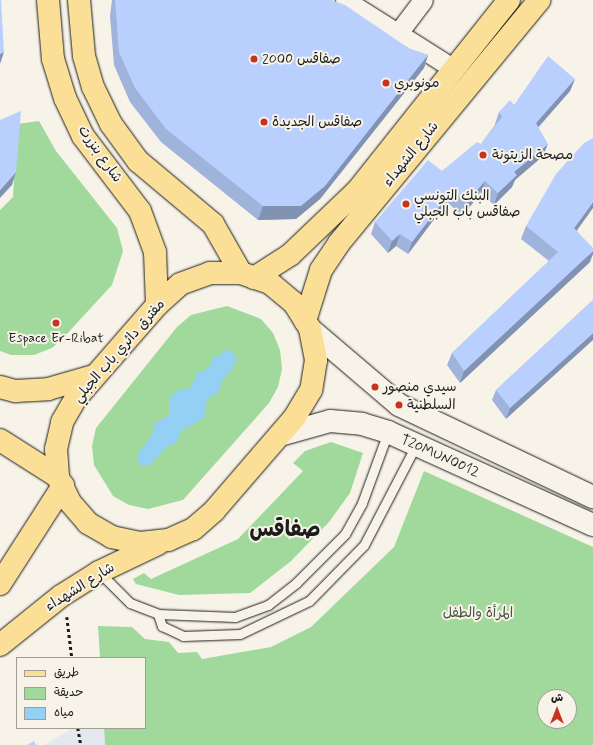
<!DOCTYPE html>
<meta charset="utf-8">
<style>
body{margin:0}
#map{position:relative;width:593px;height:745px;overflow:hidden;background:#f7f3e8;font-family:Mynerve,"Playpen Sans Arabic",sans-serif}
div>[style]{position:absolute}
.built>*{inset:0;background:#e4e8ef}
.green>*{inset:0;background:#a1d99d}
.water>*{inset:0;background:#94cff4}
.path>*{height:2.5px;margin-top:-1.25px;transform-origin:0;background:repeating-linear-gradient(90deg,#1c1c1c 0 3px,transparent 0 6px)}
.roads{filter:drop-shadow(0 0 1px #1c1c1c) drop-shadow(0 0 1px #1c1c1c)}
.lane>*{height:9px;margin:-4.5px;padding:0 4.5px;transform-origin:4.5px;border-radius:4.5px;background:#f7f3e8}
.street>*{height:19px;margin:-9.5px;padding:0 9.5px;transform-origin:9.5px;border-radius:9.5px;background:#f7f3e8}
.secondary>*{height:22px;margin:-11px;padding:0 11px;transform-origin:11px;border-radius:11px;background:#f7f3e8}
.primary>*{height:22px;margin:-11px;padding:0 11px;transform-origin:11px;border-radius:11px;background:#fbdf96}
.wall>*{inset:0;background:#9fb3db}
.shaded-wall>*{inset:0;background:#8292b2}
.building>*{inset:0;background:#b9d0ff}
.dots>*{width:11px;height:11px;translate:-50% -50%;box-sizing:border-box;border:2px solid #f7f3e8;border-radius:50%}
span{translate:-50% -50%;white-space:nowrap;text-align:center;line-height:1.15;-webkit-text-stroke:4px #f7f3e8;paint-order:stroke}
.poi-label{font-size:14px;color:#1c1c1c}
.left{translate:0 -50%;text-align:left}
.street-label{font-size:14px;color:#1c1c1c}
.park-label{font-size:14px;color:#445543}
.town-label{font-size:22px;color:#1c1c1c;font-weight:700}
.legend{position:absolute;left:16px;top:657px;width:130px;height:72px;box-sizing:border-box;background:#f7f3e8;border:1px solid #9f9d96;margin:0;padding:5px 7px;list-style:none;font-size:12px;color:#1c1c1c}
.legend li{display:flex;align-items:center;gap:8px;height:20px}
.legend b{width:20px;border:1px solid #9f9d96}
.north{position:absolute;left:537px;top:689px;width:40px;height:40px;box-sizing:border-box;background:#f7f3e8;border:1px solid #9f9d96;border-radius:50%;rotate:0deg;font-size:11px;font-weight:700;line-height:16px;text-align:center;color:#1c1c1c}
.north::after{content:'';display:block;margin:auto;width:14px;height:18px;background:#c8321e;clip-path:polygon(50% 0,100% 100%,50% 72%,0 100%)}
</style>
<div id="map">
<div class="built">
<i style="clip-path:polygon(73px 728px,104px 728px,105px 745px,44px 745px)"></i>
</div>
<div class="green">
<i style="clip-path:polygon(39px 121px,56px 151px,117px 228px,123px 251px,112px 285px,64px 337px,52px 348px,34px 355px,11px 355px,0 351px,0 210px,13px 197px,17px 124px)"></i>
<i style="clip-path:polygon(227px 306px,261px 319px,273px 333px,280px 350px,282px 369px,278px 387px,269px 403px,183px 500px,148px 509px,129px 505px,113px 496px,94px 465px,92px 446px,96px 428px,177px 327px,191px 315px)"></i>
<i style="clip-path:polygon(331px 442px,363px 453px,350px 493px,329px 522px,291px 561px,250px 593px,179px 595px,136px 584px,133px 579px,144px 573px,151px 579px,238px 539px,303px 471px,293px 463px,305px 451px)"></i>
<i style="clip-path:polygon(evenodd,424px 471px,593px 547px,593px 745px,105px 745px,104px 728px,145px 728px,145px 658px,100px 658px,98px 626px,132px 627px,145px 639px,169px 642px,178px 653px,197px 652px,202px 659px,271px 647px,311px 627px,394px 547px,424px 471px,545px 697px,569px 697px,569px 721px,545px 721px,545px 697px)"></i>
</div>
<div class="water">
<i style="clip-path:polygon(229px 349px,237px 358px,230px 372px,222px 379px,219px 392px,207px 399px,204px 418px,181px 431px,176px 443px,166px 447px,149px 466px,139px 465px,137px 455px,152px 435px,154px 424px,169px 415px,169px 399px,179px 390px,191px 388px,197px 373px,208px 369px,212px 359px)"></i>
</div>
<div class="path">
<i style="left:67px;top:617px;width:41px;rotate:83deg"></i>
<i style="left:78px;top:728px;width:17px;rotate:80deg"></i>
</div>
<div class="roads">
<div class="lane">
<i style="left:99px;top:572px;width:44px;rotate:45deg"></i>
<i style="left:130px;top:603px;width:30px;rotate:21deg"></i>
<i style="left:158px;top:614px;width:77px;rotate:2.2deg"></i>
<i style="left:235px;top:617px;width:35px;rotate:-20deg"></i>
<i style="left:268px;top:605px;width:36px;rotate:-38deg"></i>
<i style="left:296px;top:583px;width:69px;rotate:-45deg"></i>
<i style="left:345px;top:534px;width:35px;rotate:-61deg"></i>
<i style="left:362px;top:503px;width:76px;rotate:-69.9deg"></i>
<i style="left:158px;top:614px;width:13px;rotate:72deg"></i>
<i style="left:162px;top:626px;width:23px;rotate:25deg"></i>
<i style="left:183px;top:636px;width:57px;rotate:-2deg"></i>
<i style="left:240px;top:634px;width:76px;rotate:-25.6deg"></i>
<i style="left:309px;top:601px;width:78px;rotate:-45.5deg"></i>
<i style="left:364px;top:545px;width:113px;rotate:-62.5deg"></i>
</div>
<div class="street">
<i style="left:345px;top:0;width:129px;rotate:32.3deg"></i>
<i style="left:398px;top:33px;width:41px;rotate:-52.9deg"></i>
</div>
<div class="secondary">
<i style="left:310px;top:329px;width:117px;rotate:40.5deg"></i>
<i style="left:399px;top:405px;width:215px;rotate:25.4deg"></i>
<i style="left:280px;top:435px;width:52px;rotate:-15.6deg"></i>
<i style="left:330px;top:421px;width:32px;rotate:5deg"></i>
<i style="left:362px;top:424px;width:27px;rotate:17deg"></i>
<i style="left:388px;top:432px;width:225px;rotate:24.4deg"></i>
</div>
<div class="primary">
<i style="left:48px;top:0;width:59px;rotate:85.2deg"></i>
<i style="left:53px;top:59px;width:41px;rotate:72.9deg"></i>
<i style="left:65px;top:98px;width:42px;rotate:64.7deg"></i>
<i style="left:83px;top:136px;width:94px;rotate:52.8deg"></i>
<i style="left:140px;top:211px;width:44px;rotate:69.9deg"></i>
<i style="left:155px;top:252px;width:53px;rotate:87.8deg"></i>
<i style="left:79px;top:0;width:56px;rotate:84.9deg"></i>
<i style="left:84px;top:56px;width:32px;rotate:74deg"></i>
<i style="left:93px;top:87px;width:41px;rotate:64.1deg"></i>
<i style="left:111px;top:124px;width:46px;rotate:53.9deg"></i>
<i style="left:138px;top:161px;width:98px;rotate:40deg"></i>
<i style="left:213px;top:224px;width:56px;rotate:60.3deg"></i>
<i style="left:210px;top:273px;width:31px"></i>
<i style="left:241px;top:273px;width:31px;rotate:19deg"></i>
<i style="left:270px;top:283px;width:31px;rotate:40deg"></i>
<i style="left:294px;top:303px;width:31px;rotate:58deg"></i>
<i style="left:310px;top:329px;width:32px;rotate:79deg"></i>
<i style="left:316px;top:360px;width:30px;rotate:99deg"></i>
<i style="left:311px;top:390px;width:31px;rotate:121deg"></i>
<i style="left:295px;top:417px;width:124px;rotate:130.8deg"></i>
<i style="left:214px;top:511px;width:28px;rotate:139deg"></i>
<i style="left:193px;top:529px;width:27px;rotate:156deg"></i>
<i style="left:168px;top:540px;width:28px;rotate:174deg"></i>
<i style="left:140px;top:543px;width:29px;rotate:-168deg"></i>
<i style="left:112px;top:537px;width:28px;rotate:-150deg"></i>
<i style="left:88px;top:523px;width:28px;rotate:-131deg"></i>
<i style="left:70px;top:502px;width:28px;rotate:-116deg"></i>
<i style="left:58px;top:477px;width:28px;rotate:-94deg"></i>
<i style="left:56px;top:449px;width:28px;rotate:-77deg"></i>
<i style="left:62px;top:422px;width:28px;rotate:-60deg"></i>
<i style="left:76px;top:398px;width:123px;rotate:-48.9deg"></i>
<i style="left:157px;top:305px;width:31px;rotate:-42deg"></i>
<i style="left:180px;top:284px;width:32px;rotate:-20deg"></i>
<i style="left:254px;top:278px;width:43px;rotate:-32.6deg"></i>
<i style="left:290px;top:255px;width:93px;rotate:-43.7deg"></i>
<i style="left:357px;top:191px;width:244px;rotate:-51.5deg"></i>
<i style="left:305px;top:321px;width:53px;rotate:-72.6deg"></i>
<i style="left:321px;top:270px;width:32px;rotate:-56deg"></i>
<i style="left:339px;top:243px;width:315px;rotate:-50.5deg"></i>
<i style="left:0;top:387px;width:16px;rotate:15deg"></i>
<i style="left:15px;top:391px;width:33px;rotate:-3deg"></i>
<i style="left:48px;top:389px;width:48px;rotate:-15.8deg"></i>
<i style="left:0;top:440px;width:69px;rotate:32.5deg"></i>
<i style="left:0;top:584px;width:117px;rotate:-57.3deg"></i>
<i style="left:0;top:645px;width:78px;rotate:-38.8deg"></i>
<i style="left:61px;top:596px;width:45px;rotate:-32.3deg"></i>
<i style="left:99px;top:572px;width:65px;rotate:-25.4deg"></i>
</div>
</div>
<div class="wall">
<i style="clip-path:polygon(112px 0,331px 0,410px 49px,428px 55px,424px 68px,320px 199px,296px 219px,258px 220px,161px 142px,130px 102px,114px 65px,110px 16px)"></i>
<i style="clip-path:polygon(575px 79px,570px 91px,538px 128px,543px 156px,515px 180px,512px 187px,494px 205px,481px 193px,462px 216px,447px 202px,408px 254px,396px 246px,388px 253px,371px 234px,375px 222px,442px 171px,481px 144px,495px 125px,495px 124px,499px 112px,514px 105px)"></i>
<i style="clip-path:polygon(526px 226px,577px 231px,590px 262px,460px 383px,447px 365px,452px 353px,549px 261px,521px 239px)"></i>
<i style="clip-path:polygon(593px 300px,506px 419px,492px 400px,496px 390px)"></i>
</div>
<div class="shaded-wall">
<i style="clip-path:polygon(4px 52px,0 64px,0 54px)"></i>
<i style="clip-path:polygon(428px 55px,424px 68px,320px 199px,296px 219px,258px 220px,263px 206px)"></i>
<i style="clip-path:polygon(575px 79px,570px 91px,531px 135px,536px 123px)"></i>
<i style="clip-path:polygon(548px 144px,543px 156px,515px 180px,512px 187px,494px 205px,498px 193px,514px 172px)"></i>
<i style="clip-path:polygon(16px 172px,12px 185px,0 198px,0 190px)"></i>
<i style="clip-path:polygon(485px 181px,481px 193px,462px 216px,466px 203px)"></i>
<i style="clip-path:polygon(452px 190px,447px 202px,408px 254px,412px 242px)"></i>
<i style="clip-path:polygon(593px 202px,593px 208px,570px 240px,574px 228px)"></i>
<i style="clip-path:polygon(400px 234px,396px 246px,388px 253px,392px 241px)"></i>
<i style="clip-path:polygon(593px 251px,593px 254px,590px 262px,460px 383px,464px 371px)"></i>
<i style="clip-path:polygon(593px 333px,593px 340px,506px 419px,510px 408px)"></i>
</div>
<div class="building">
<i style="clip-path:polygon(0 0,1px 0,4px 52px,0 54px)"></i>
<i style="clip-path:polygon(115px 0,331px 0,345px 5px,410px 49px,428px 55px,325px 186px,301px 206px,263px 206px,166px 129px,135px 88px,119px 52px)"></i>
<i style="clip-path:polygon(548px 56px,575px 79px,536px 123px,548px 144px,514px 172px,517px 175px,498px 193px,485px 181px,466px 203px,452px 190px,412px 242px,400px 234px,392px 241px,375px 222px,428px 160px,442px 171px,477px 142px,481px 144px,502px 117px,499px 112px,510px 100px,514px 105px)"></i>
<i style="clip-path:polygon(21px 111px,16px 172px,0 190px,0 120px)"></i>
<i style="clip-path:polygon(593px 138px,593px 202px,574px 228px,593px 248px,593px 251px,464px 371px,452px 353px,558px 252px,526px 226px,556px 174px,584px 143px)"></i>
<i style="clip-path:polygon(593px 300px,593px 333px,510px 408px,496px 390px)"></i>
<i style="clip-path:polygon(34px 741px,36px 745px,27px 745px)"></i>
</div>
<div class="dots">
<i style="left:254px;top:59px;background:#c8321e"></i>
<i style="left:386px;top:83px;background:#c8321e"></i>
<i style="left:264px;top:122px;background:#c8321e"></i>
<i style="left:483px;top:155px;background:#c8321e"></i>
<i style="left:406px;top:204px;background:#c8321e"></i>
<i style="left:56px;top:323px;background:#c8321e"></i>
<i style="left:375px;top:387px;background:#c8321e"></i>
<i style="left:399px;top:405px;background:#c8321e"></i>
</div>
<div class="poi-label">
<span class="left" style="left:262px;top:59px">صفاقس 2000</span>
<span class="left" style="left:394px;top:83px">مونوبري</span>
<span class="left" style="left:272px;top:122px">صفاقس الجديدة</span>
<span class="left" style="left:492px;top:155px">مصحة الزيتونة</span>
<span class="left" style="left:414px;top:204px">البنك التونسي<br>صفاقس باب الجبلي</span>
<span style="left:56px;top:338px">Espace Er-Ribat</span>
<span class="left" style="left:383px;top:387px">سيدي منصور</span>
<span class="left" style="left:407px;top:405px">السلطنية</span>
</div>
<div class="street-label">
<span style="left:100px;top:154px;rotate:55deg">شارع بنزرت</span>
<span style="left:411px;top:154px;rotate:-51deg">شارع الشهداء</span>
<span style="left:119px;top:351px;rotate:-49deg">مفترق دائري باب الجبلي</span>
<span style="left:440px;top:456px;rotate:24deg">T20MUN0012</span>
<span style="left:80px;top:587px;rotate:-32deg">شارع الشهداء</span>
</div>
<div class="park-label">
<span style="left:478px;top:613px">المرأة والطفل</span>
</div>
<div class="town-label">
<span style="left:285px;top:531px">صفاقس</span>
</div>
<ul class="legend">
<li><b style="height:5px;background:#fbdf96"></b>طريق</li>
<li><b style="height:11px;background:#a1d99d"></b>حديقة</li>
<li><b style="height:11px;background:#94cff4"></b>مياه</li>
</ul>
<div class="north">ش</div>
</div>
